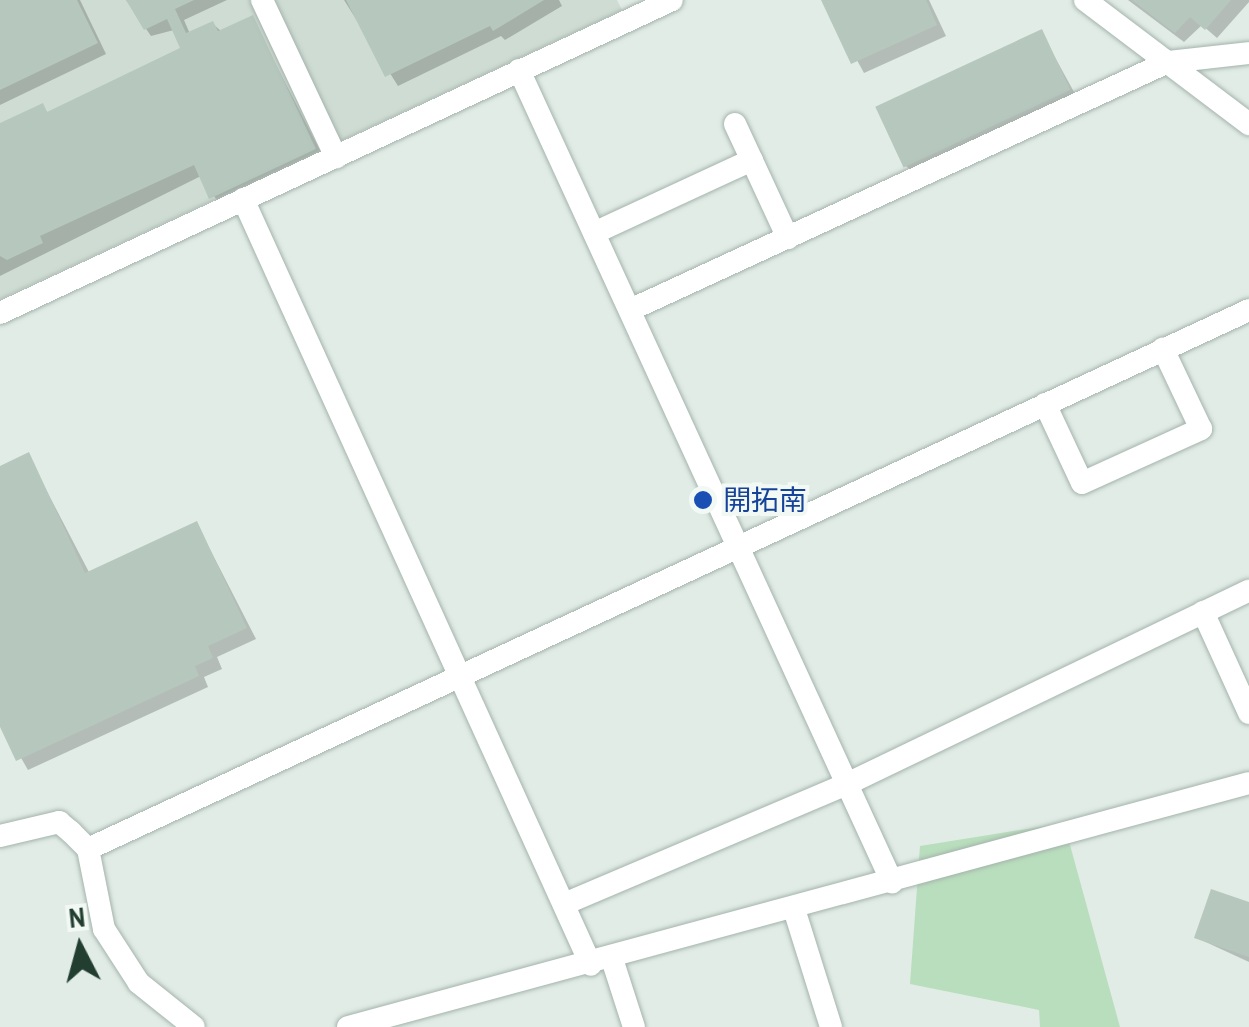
<!DOCTYPE html>
<meta charset="utf-8">
<style>
body{margin:0}
#map{position:relative;width:1249px;height:1027px;overflow:hidden;background:#e1ece6;font-family:"Archivo Narrow","Noto Sans JP",sans-serif}
div>[style]{position:absolute}
.built>*{inset:0;background:#cfdcd4}
.green>*{inset:0;background:#b9debd}
.shadow>*{inset:0;background:#0003}
.building>*{inset:0;background:#b6c7be;transform-origin:0 0}
.roads{filter:drop-shadow(0 0 2px #a4b4ac) drop-shadow(0 0 2px #a4b4ac)}
.minor>*{height:22px;margin:-11px;padding:0 11px;transform-origin:11px;border-radius:11px;background:#fff}
.dots>*{width:28px;height:28px;translate:-50% -50%;box-sizing:border-box;border:5px solid #f2f9f4;border-radius:50%}
span{translate:-50% -50%;white-space:nowrap;text-align:center;line-height:1.15;-webkit-text-stroke:8px #f2f9f4;paint-order:stroke}
.transit-label{font-size:28px;color:#164399}
.left{translate:0 -50%;text-align:left}
.north{position:absolute;left:30px;top:897px;width:100px;height:100px;-webkit-text-stroke:8px #f2f9f4;paint-order:stroke;rotate:354deg;font-size:28px;font-weight:700;line-height:40px;text-align:center;color:#213e31}
.north::after{content:'';display:block;margin:auto;width:35px;height:45px;background:#213e31;clip-path:polygon(50% 0,100% 100%,50% 72%,0 100%)}
</style>
<div id="map">
<div class="built">
<i style="clip-path:polygon(0 0,617px 0,622px 10px,0 299px)"></i>
</div>
<div class="green">
<i style="clip-path:polygon(1064px 823px,1120px 1027px,1040px 1027px,1039px 1010px,910px 984px,920px 846px)"></i>
</div>
<div class="shadow">
<i style="clip-path:polygon(0 0,80px 0,106px 54px,0 105px)"></i>
<i style="clip-path:polygon(126px 0,227px 0,184px 20px,190px 34px,213px 24px,222px 32px,252px 18px,325px 160px,222px 208px,201px 176px,0 276px,0 126px,42px 106px,49px 114px,184px 50px,174px 30px,151px 36px)"></i>
<i style="clip-path:polygon(344px 0,559px 0,562px 6px,505px 40px,501px 36px,398px 86px)"></i>
<i style="clip-path:polygon(824px 0,929px 0,946px 36px,864px 73px)"></i>
<i style="clip-path:polygon(1128px 0,1249px 0,1249px 2px,1217px 38px,1202px 25px,1184px 42px)"></i>
<i style="clip-path:polygon(1041px 32px,1079px 101px,917px 176px,906px 166px)"></i>
<i style="clip-path:polygon(28px 455px,90px 574px,197px 524px,256px 639px,217px 657px,222px 669px,204px 677px,208px 687px,28px 770px,0 721px,0 468px)"></i>
<i style="clip-path:polygon(1249px 903px,1249px 962px,1197px 938px)"></i>
</div>
<div class="building">
<i style="clip-path:polygon(0 0,77px 0,98px 43px,0 90px)"></i>
<i style="clip-path:polygon(126px 0,194px 0,175px 9px,186px 33px,213px 21px,218px 31px,253px 15px,316px 149px,209px 199px,194px 165px,40px 236px,43px 243px,7px 260px,0 256px,0 123px,43px 103px,47px 112px,180px 48px,167px 19px,144px 30px)"></i>
<i style="clip-path:polygon(346px 0,544px 0,493px 31px,490px 26px,385px 77px)"></i>
<i style="clip-path:polygon(821px 0,926px 0,937px 25px,851px 64px)"></i>
<i style="clip-path:polygon(1132px 0,1231px 0,1205px 30px,1190px 17px,1175px 33px)"></i>
<i style="left:1042px;top:29px;width:67px;height:184px;rotate:65deg"></i>
<i style="clip-path:polygon(29px 452px,85px 573px,197px 521px,247px 628px,208px 646px,213px 658px,195px 666px,199px 676px,16px 761px,0 727px,0 466px)"></i>
<i style="clip-path:polygon(1211px 889px,1249px 902px,1249px 957px,1194px 938px)"></i>
</div>
<div class="roads">
<div class="minor">
<i style="left:262px;top:0;width:174px;rotate:64.8deg"></i>
<i style="left:1085px;top:0;width:206px;rotate:37.1deg"></i>
<i style="left:519px;top:70px;width:894px;rotate:65.33deg"></i>
<i style="left:735px;top:124px;width:126px;rotate:65.1deg"></i>
<i style="left:243px;top:199px;width:841px;rotate:65.57deg"></i>
<i style="left:594px;top:233px;width:174px;rotate:-24.8deg"></i>
<i style="left:630px;top:310px;width:592px;rotate:-24.75deg"></i>
<i style="left:1168px;top:62px;width:81px;rotate:-6.3deg"></i>
<i style="left:0;top:313px;width:741px;rotate:-24.97deg"></i>
<i style="left:1045px;top:404px;width:87px;rotate:64.9deg"></i>
<i style="left:1082px;top:483px;width:131px;rotate:-24.4deg"></i>
<i style="left:1201px;top:429px;width:89px;rotate:-115.4deg"></i>
<i style="left:1203px;top:612px;width:111px;rotate:65.5deg"></i>
<i style="left:0;top:836px;width:61px;rotate:-13.3deg"></i>
<i style="left:59px;top:822px;width:16px;rotate:40deg"></i>
<i style="left:71px;top:832px;width:24px;rotate:45deg"></i>
<i style="left:88px;top:849px;width:82px;rotate:78.7deg"></i>
<i style="left:104px;top:929px;width:64px;rotate:57.1deg"></i>
<i style="left:139px;top:983px;width:70px;rotate:38.7deg"></i>
<i style="left:88px;top:849px;width:1280px;rotate:-24.9deg"></i>
<i style="left:564px;top:904px;width:305px;rotate:-23deg"></i>
<i style="left:845px;top:785px;width:448px;rotate:-25.7deg"></i>
<i style="left:794px;top:909px;width:124px;rotate:72.6deg"></i>
<i style="left:612px;top:959px;width:71px;rotate:72.1deg"></i>
<i style="left:348px;top:1027px;width:933px;rotate:-15.15deg"></i>
</div>
</div>
<div class="dots">
<i style="left:703px;top:500px;background:#1a4fb4"></i>
</div>
<div class="transit-label">
<span class="left" style="left:723px;top:500px">開拓南</span>
</div>
<div class="north">N</div>
</div>
